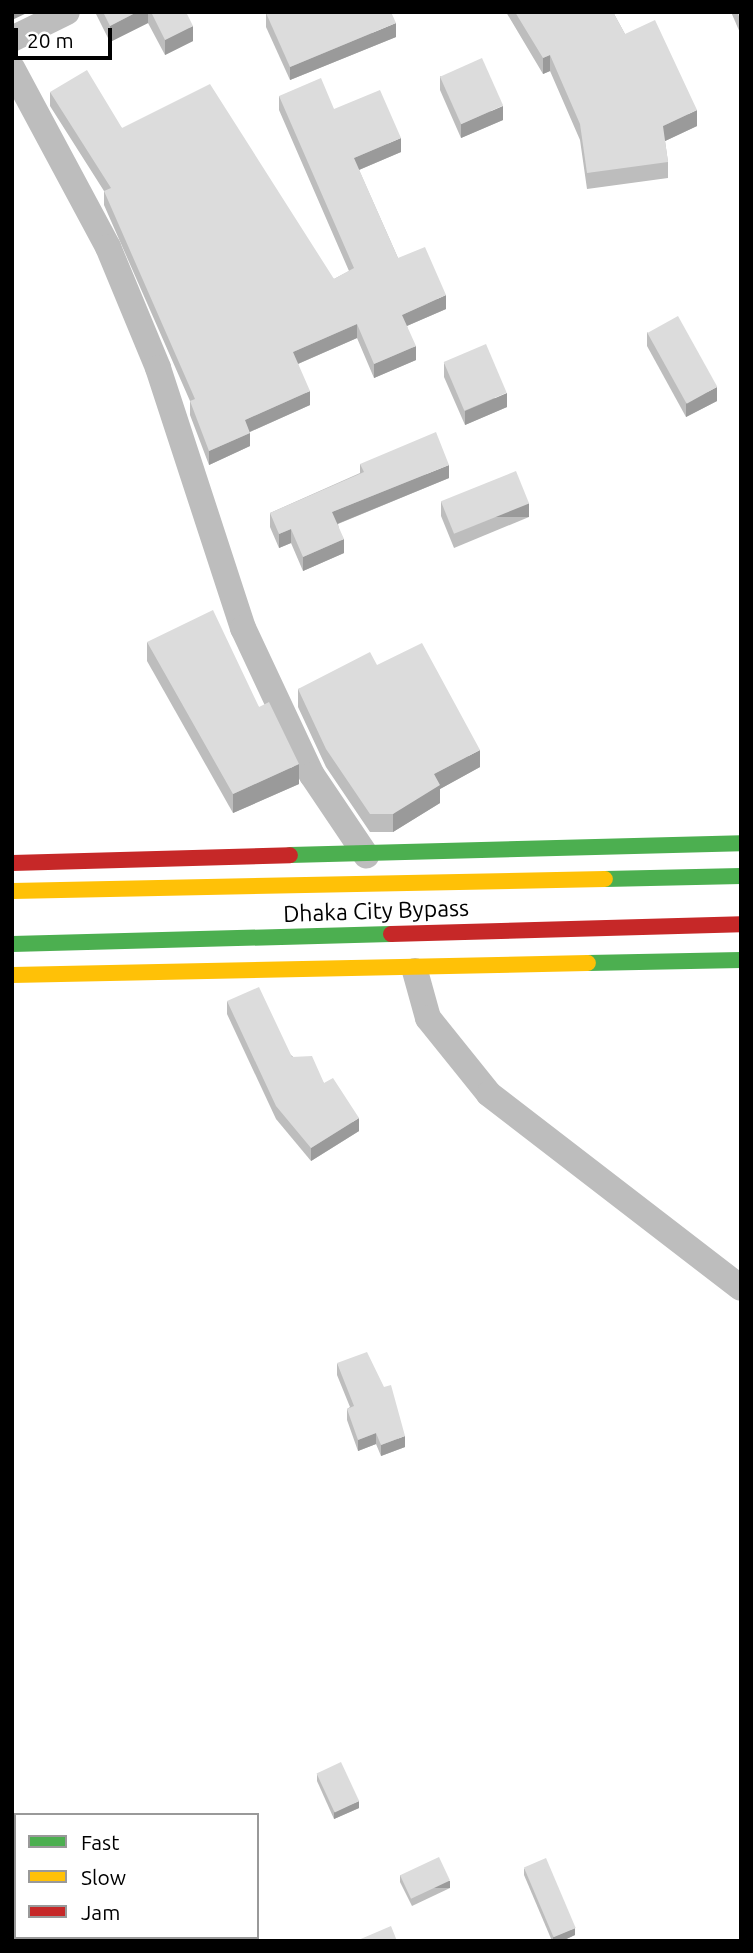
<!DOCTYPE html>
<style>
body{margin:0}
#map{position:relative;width:753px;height:1953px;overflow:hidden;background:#fff;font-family:Ubuntu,sans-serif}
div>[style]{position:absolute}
.street>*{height:26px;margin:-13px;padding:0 13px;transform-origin:13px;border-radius:13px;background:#bdbdbd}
.fast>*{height:16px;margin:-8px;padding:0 8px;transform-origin:8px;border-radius:8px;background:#4caf50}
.slow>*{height:16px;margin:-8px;padding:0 8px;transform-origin:8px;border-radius:8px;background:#ffc107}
.jam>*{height:16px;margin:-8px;padding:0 8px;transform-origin:8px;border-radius:8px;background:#c62828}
.wall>*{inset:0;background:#bdbdbd}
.shaded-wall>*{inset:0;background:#9a9a9a;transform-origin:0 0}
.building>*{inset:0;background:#dcdcdc;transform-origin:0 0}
span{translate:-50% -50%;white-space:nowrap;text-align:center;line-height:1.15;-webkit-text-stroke:5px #fff;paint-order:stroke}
.street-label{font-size:23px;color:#000}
.frame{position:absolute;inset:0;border:14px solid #000;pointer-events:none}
.legend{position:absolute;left:14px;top:1813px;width:245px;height:126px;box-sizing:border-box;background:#fff;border:2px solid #999;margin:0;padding:9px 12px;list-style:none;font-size:21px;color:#000}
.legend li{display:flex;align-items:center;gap:14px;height:35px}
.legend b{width:35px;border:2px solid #999}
.scale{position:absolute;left:14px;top:28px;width:98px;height:32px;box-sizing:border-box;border:4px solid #000;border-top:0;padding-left:9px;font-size:21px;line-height:24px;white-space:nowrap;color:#000;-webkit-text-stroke:5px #fff;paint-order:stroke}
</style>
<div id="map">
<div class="street">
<i style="left:12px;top:39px;width:61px;rotate:-26.1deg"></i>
<i style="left:12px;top:68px;width:203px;rotate:61.8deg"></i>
<i style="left:108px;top:247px;width:131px;rotate:67.5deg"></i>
<i style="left:158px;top:368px;width:274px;rotate:71.9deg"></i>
<i style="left:243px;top:628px;width:162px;rotate:64.9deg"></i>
<i style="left:312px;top:775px;width:97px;rotate:56deg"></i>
<i style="left:415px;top:971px;width:49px;rotate:74.5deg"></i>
<i style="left:428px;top:1018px;width:97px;rotate:51.2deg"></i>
<i style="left:489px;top:1094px;width:318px;rotate:37.6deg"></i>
</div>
<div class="fast">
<i style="left:290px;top:855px;width:451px;rotate:-1.5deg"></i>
<i style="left:605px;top:879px;width:136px;rotate:-1.3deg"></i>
<i style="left:12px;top:944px;width:379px;rotate:-1.5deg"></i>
<i style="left:588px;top:963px;width:153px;rotate:-1.1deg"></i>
</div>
<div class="slow">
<i style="left:12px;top:891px;width:593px;rotate:-1.16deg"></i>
<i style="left:12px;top:975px;width:576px;rotate:-1.19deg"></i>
</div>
<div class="jam">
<i style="left:12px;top:863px;width:278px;rotate:-1.6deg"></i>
<i style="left:391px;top:934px;width:350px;rotate:-1.6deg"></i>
</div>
<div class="wall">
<i style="clip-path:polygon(95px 12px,186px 12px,193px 41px,165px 55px,148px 23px,110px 42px)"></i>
<i style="clip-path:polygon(506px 12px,613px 12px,625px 34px,697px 126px,665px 141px,668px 162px,668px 178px,587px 189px,580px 140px,550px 71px,543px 74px)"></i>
<i style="clip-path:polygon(731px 12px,741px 12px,741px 35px)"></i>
<i style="clip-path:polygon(266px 13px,396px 37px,290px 80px,266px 27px)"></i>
<i style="clip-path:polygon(440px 76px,503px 120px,461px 138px,440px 90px)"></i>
<i style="clip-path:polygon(50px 92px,122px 128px,334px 279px,349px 271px,279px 110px,279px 96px,334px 109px,401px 152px,359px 170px,398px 258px,446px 309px,407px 326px,416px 360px,374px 378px,357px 338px,298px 364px,310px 405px,250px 432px,250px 446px,209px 465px,190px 415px,190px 401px,104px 205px,104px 191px,50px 106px)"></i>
<i style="clip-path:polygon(647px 332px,717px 401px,686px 417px,647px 346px)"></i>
<i style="clip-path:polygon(444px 363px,507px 407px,465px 425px,444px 377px)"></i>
<i style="clip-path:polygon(360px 464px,449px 478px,338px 524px,344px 553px,303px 571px,291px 543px,279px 548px,270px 527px,270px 513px,360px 473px)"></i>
<i style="clip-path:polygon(441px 502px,529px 517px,454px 548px,441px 516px)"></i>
<i style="clip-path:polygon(147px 642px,259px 707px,299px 784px,233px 813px,147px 661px)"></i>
<i style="clip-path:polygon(377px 665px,480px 767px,440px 789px,440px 803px,393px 832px,370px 832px,326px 767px,298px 707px,298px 689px)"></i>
<i style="clip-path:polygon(227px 1001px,324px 1083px,359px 1131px,311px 1161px,276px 1119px,227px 1014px)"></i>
<i style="clip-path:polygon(337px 1363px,405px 1447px,381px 1456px,376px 1444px,358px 1451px,347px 1420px,347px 1409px,350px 1407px,337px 1375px)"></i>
<i style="clip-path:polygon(317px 1774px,359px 1808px,334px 1819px,317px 1781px)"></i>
<i style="clip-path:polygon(524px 1868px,575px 1935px,562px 1941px,552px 1941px,524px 1875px)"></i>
<i style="clip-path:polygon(400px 1875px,450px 1888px,412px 1906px,400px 1882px)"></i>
</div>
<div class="shaded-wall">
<i style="clip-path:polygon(12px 12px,29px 12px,12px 20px)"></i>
<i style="clip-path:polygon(137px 12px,148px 12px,148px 23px,110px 42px,110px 26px)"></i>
<i style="clip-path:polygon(396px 23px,396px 37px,290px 80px,290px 67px)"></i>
<i style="clip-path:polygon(193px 26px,193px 41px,165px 55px,165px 40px)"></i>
<i style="clip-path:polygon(550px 55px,550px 71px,543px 74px,543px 58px)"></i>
<i style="clip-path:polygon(503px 106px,503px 120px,461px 138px,461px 124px)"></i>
<i style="clip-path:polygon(697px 110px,697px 126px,663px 142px,663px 126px)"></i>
<i style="clip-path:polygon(401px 138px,401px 152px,354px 172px,354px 158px)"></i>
<i style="clip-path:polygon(446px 295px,446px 309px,402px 328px,402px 315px)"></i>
<i style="clip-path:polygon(357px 324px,357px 338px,293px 366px,293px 352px)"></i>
<i style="clip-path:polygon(416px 346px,416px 360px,374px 378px,374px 364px)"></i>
<i style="clip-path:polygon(717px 387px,717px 401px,686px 417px,686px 403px)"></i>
<i style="clip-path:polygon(310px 391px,310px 405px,245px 434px,245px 420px)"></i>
<i style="clip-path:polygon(507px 393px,507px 407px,465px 425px,465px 411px)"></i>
<i style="clip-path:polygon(250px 433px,250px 446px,209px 465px,209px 451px)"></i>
<i style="clip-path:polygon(449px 465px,449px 478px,332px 526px,332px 512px)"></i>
<i style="left:529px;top:503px;width:14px;height:81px;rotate:90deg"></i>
<i style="clip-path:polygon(291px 529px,291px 543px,279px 548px,279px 534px)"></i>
<i style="clip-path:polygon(344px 539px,344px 553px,303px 571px,303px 557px)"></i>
<i style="clip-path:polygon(480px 750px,480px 767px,440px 789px,440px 803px,393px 832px,393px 814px,434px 774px)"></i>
<i style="clip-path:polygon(299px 764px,299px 784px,233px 813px,233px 794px)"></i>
<i style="clip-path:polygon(359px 1118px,359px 1131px,311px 1161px,311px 1148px)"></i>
<i style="clip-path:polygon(376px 1433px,376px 1444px,358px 1451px,358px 1440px)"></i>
<i style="clip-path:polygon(405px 1436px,405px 1447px,381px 1456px,381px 1445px)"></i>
<i style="clip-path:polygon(359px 1801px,359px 1808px,334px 1819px,334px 1812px)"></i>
<i style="left:450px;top:1881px;width:7px;height:42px;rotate:90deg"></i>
<i style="clip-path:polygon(575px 1928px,575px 1935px,562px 1941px,553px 1941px,553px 1937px)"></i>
</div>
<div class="building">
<i style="clip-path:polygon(103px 12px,137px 12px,110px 26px)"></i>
<i style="clip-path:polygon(151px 12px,186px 12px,193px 26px,165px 40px)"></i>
<i style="clip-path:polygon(269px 12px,391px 12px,396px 23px,290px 67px,266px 13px)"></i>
<i style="clip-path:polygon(515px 12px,613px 12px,625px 34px,655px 20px,697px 110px,663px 126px,668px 162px,587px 173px,580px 124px,550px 55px,543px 58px)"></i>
<i style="clip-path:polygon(737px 12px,741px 12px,741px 21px)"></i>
<i style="left:482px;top:58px;width:52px;height:46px;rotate:66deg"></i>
<i style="clip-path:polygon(87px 70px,122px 128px,210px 84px,334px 279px,354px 268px,279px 96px,321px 78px,334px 109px,380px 90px,401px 138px,354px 158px,398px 258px,425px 247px,446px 295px,402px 315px,416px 346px,374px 364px,357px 324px,293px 352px,310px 391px,245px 420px,250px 433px,209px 451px,190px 401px,195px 399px,104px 191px,111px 188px,50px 92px)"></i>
<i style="left:678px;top:316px;width:81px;height:35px;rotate:61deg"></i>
<i style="left:486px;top:344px;width:53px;height:46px;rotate:67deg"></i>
<i style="clip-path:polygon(436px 432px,449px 465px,332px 512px,344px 539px,303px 557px,291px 529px,279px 534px,270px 513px,364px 472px,360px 464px)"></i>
<i style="left:516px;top:471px;width:35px;height:81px;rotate:68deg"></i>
<i style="clip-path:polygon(213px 610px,259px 707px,269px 702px,299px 764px,233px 794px,147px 642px)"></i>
<i style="clip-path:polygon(422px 643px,480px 750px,434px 774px,440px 785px,393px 814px,370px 814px,326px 749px,298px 689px,370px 652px,377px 665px)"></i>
<i style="clip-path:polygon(259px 987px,292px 1057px,312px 1056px,324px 1083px,333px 1078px,359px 1118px,311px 1148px,276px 1106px,227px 1001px)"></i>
<i style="clip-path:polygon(367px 1352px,384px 1387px,391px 1385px,405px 1436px,381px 1445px,376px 1433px,358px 1440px,347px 1409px,354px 1406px,337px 1363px)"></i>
<i style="left:341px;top:1762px;width:43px;height:27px;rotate:65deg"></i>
<i style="left:439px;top:1857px;width:26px;height:43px;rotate:65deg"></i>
<i style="left:546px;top:1858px;width:76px;height:24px;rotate:67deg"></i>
<i style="clip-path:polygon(391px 1926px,397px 1941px,356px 1941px)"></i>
</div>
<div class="street-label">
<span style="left:376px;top:911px;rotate:-2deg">Dhaka City Bypass</span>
</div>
<div class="frame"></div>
<ul class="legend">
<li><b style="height:9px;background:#4caf50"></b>Fast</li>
<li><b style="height:9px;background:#ffc107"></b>Slow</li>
<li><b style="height:9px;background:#c62828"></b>Jam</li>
</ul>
<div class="scale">20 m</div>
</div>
